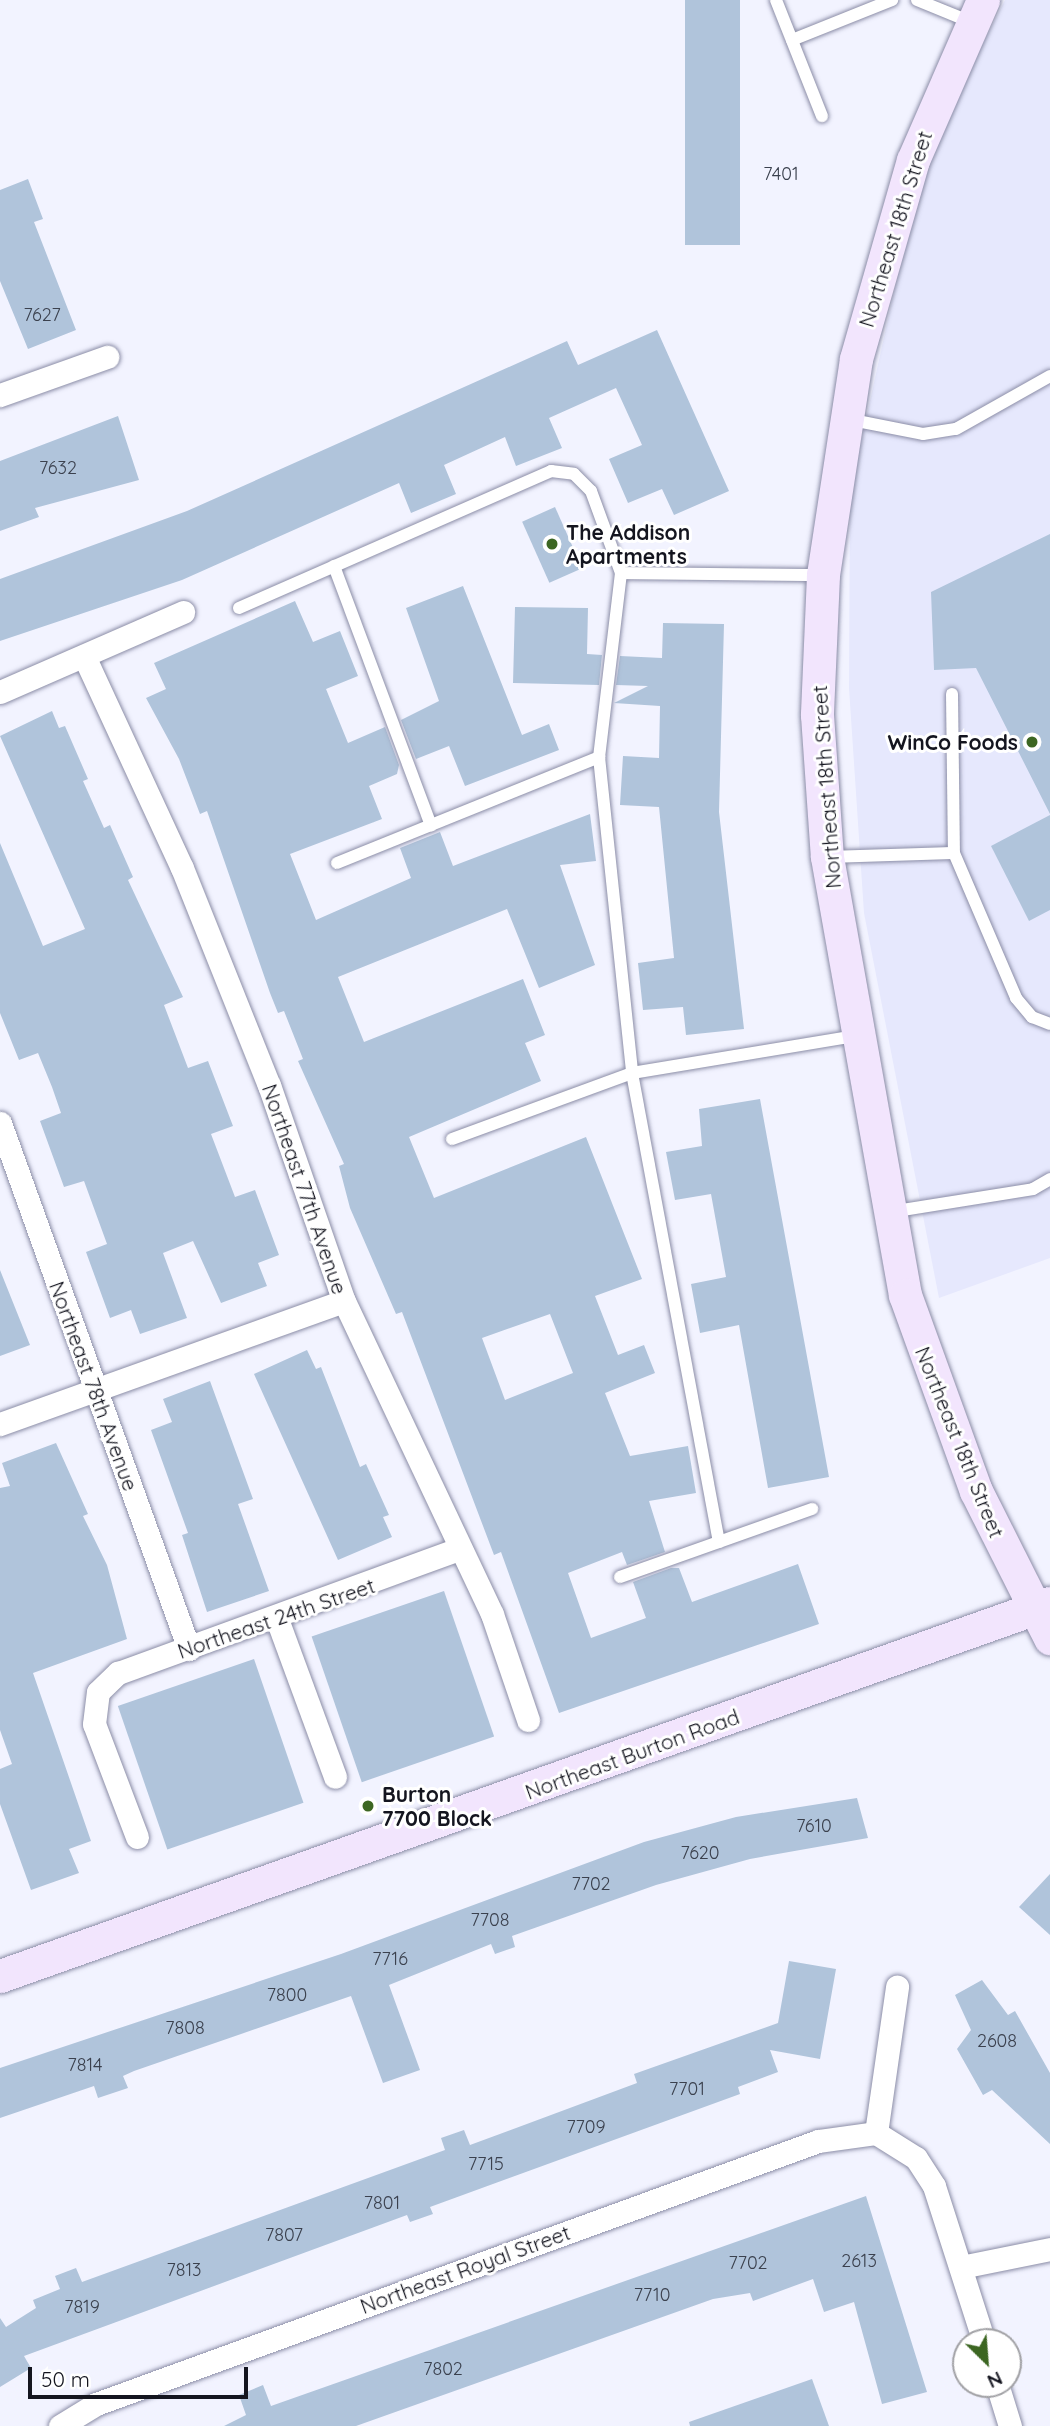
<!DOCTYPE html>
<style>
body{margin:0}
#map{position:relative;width:1050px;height:2426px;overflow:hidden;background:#f2f3ff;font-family:Quicksand,sans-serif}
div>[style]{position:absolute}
.built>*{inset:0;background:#e6e8fd}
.building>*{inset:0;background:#b0c4db;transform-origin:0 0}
.roads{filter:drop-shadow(0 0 2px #8b8da7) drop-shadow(0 0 2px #8b8da7)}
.lane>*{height:12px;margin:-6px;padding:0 6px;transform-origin:6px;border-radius:6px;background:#fff}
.street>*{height:23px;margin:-11.5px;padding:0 11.5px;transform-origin:11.5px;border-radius:11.5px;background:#fff}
.secondary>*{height:33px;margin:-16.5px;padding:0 16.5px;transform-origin:16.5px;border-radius:16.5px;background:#f2e5fd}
.dots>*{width:19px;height:19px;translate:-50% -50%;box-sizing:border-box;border:4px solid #fff;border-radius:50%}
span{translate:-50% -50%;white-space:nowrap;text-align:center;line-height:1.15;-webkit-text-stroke:6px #fff;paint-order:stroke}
.number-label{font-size:18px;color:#3b414e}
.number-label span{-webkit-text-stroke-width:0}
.street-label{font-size:21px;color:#14151f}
.poi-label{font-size:21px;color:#14151f;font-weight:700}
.left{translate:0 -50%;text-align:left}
.right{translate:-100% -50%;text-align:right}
.north{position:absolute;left:952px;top:2328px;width:70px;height:70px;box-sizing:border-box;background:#fff;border:2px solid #a1a1a5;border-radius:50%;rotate:155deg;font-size:19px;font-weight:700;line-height:28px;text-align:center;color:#14151f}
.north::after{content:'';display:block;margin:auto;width:24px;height:32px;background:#3c6622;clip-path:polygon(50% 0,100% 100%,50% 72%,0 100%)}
.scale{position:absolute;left:28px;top:2367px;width:220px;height:32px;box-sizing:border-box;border:4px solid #14151f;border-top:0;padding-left:9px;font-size:21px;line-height:24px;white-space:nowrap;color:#14151f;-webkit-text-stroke:5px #fff;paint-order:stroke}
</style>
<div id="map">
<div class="built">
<i style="clip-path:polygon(1005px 0,1050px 0,1050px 1258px,939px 1298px,864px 913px,849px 688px,850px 492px,910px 219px,946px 117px)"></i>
</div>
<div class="building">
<i style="left:685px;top:0;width:55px;height:245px"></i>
<i style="clip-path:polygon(28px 179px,43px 219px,34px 222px,76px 330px,28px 349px,0 281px,0 190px)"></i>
<i style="clip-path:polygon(657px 330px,729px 491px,674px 515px,662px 489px,628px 503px,609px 459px,642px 445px,616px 388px,549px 418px,562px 448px,516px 466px,505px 437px,444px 465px,456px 494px,411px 513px,399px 483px,182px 580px,0 641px,0 579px,187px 511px,567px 341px,578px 365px)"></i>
<i style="clip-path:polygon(118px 416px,139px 480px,35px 508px,39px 517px,0 531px,0 461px)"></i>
<i style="left:555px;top:507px;width:67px;height:36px;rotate:66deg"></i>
<i style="clip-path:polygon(1050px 534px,1050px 814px,976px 668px,934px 670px,931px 592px)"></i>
<i style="clip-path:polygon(463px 586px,522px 735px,549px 724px,559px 750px,465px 786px,449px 746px,416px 759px,401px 720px,439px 701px,406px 608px)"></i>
<i style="clip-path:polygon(evenodd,295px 601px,313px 642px,340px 631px,358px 676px,326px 689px,348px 743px,385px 727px,399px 765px,397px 774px,369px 786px,382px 819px,290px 854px,316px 920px,411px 878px,400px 848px,440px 832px,453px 866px,590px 814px,596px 861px,560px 865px,595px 965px,539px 988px,507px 909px,338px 977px,364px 1042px,523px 979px,545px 1035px,525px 1043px,541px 1081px,409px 1137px,434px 1198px,586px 1137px,623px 1231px,642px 1279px,595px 1296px,618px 1355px,644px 1345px,655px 1373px,605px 1393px,630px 1456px,688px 1446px,696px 1493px,649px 1501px,665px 1552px,627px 1565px,622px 1552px,568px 1573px,591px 1638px,646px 1618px,633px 1582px,671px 1568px,679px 1568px,692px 1602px,798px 1564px,819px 1624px,559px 1713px,501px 1552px,494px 1555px,402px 1312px,396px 1314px,350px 1208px,339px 1166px,344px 1164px,298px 1061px,303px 1059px,284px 1011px,278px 1013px,270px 993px,207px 811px,200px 814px,179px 759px,146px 698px,166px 689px,154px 663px,295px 601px,550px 1314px,573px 1373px,505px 1400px,482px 1338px,550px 1314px)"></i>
<i style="clip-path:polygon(515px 607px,588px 608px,587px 654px,602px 655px,599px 685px,513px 683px)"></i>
<i style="clip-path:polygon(663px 623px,724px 624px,719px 812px,744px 1029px,686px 1035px,683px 1007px,643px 1010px,638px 963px,674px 958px,659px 807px,620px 805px,623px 756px,659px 758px,660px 706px,614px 703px,648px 686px,616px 685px,620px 656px,662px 658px)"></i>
<i style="clip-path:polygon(52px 711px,59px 728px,65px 726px,88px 779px,83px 781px,104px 828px,110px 825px,133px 877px,128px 880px,183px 997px,164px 1005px,188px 1068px,208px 1061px,233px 1126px,211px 1134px,235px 1197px,255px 1190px,279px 1255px,258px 1263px,267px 1286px,221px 1303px,193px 1241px,163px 1253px,187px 1318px,140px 1334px,131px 1310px,110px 1318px,86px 1252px,107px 1244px,84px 1181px,64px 1187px,40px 1121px,61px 1113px,52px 1087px,38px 1053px,19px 1060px,0 1013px,0 843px,43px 946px,85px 929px,0 736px)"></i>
<i style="clip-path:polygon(1050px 815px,1050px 910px,1029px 921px,991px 846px)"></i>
<i style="clip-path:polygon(760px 1099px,829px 1477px,768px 1488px,739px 1325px,700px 1333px,691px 1284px,726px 1277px,711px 1194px,675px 1200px,666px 1152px,702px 1146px,699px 1109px)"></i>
<i style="clip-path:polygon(0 1270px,30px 1345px,0 1356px)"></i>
<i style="clip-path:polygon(307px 1350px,316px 1369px,321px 1367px,360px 1467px,366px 1464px,389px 1515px,383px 1517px,392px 1537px,338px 1560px,254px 1374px)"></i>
<i style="clip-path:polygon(210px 1381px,253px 1499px,238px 1504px,269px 1591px,207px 1612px,182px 1535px,188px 1533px,151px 1430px,172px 1422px,163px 1399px)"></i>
<i style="clip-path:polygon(56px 1443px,88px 1514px,83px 1516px,107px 1565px,127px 1639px,33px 1673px,91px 1841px,69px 1849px,79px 1873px,31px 1890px,0 1804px,0 1769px,12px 1764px,0 1730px,0 1488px,10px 1486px,2px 1463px)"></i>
<i style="left:444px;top:1591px;width:154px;height:140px;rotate:71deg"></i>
<i style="left:254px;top:1659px;width:152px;height:144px;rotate:71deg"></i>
<i style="clip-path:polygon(857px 1798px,868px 1838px,750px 1859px,656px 1885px,512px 1936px,515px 1947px,495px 1954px,491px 1944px,389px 1985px,420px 2070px,383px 2083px,351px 1996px,134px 2071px,123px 2076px,128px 2088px,98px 2098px,94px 2086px,0 2118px,0 2068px,341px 1954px,644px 1842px,736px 1817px)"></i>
<i style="clip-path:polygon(1050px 1874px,1050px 1935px,1019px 1907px)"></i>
<i style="clip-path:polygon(789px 1961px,836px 1969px,820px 2059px,770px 2050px,778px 2072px,738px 2087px,740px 2094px,430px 2207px,433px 2214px,410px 2222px,407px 2215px,24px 2356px,31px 2368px,0 2387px,0 2318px,6px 2327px,36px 2308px,33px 2300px,60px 2289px,55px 2276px,76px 2268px,82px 2282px,445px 2150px,441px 2138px,464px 2130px,470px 2145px,637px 2083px,634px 2074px,778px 2023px)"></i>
<i style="clip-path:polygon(982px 1980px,1008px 2015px,1015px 2011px,1050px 2073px,1050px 2144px,992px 2090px,983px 2095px,957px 2049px,971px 2030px,955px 1995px)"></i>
<i style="clip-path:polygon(866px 2196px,927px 2392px,882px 2404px,854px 2302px,824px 2312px,813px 2279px,753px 2301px,750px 2293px,713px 2299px,356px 2426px,224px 2426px,246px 2415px,239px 2395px,263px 2385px,271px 2406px)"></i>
<i style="clip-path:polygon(812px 2379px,829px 2426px,690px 2426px,689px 2422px)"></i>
</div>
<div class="roads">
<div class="lane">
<i style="left:776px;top:0;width:125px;rotate:68.4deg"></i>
<i style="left:917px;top:0;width:58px;rotate:22.2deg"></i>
<i style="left:792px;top:40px;width:108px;rotate:-21.8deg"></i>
<i style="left:847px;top:419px;width:77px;rotate:11.2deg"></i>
<i style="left:923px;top:434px;width:33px;rotate:-9deg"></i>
<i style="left:956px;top:429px;width:108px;rotate:-29.4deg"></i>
<i style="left:334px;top:566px;width:277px;rotate:69.5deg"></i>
<i style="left:621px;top:573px;width:202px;rotate:0.6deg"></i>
<i style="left:239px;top:608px;width:341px;rotate:-23.7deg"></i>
<i style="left:551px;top:471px;width:23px;rotate:7deg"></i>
<i style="left:574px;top:474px;width:24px;rotate:45deg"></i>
<i style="left:591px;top:491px;width:87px;rotate:69.9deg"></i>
<i style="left:621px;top:573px;width:185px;rotate:96.8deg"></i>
<i style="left:599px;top:757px;width:318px;rotate:84deg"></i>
<i style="left:632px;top:1073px;width:477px;rotate:79.5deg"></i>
<i style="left:952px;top:694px;width:159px;rotate:89.3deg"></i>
<i style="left:827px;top:857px;width:127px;rotate:-1.8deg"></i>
<i style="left:954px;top:853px;width:158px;rotate:66.8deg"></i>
<i style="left:1016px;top:998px;width:25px;rotate:50deg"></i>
<i style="left:1032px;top:1017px;width:19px;rotate:21deg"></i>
<i style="left:337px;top:863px;width:283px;rotate:-22deg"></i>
<i style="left:452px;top:1139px;width:192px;rotate:-20.1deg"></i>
<i style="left:632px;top:1073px;width:227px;rotate:-9.4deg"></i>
<i style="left:890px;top:1212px;width:145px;rotate:-9.1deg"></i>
<i style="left:1033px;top:1189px;width:20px;rotate:-30deg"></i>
<i style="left:620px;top:1577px;width:204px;rotate:-19.5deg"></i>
</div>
<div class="street">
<i style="left:0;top:395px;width:114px;rotate:-19.6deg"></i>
<i style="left:84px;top:656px;width:234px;rotate:65.2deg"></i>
<i style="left:182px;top:868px;width:234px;rotate:68.2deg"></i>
<i style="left:269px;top:1085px;width:229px;rotate:70.9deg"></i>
<i style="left:344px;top:1301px;width:346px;rotate:64.7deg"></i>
<i style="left:492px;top:1614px;width:112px;rotate:71.2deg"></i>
<i style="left:0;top:692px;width:200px;rotate:-23.6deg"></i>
<i style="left:0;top:1123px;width:559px;rotate:70.24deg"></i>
<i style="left:0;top:1424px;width:365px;rotate:-19.7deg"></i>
<i style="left:277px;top:1619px;width:168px;rotate:69.8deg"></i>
<i style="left:137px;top:1837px;width:121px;rotate:-110.8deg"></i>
<i style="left:94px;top:1724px;width:32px;rotate:-83deg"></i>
<i style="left:98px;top:1692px;width:28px;rotate:-44deg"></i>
<i style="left:118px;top:1673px;width:363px;rotate:-20deg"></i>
<i style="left:876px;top:2133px;width:47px;rotate:32deg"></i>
<i style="left:916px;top:2158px;width:33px;rotate:57deg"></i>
<i style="left:934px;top:2186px;width:164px;rotate:72.2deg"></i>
<i style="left:876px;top:2133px;width:148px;rotate:-81.8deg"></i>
<i style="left:961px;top:2267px;width:91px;rotate:-11.4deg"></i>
<i style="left:997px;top:2384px;width:44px;rotate:72.8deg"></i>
<i style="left:60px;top:2426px;width:42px;rotate:-31.4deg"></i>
<i style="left:96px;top:2404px;width:768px;rotate:-20.01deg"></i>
<i style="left:818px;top:2141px;width:59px;rotate:-7.9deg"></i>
</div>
<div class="secondary">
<i style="left:983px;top:0;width:175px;rotate:113.6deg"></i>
<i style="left:913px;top:160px;width:207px;rotate:106deg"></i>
<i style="left:856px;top:359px;width:219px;rotate:98.7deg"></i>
<i style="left:823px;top:575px;width:140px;rotate:92.5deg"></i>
<i style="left:817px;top:715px;width:142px;rotate:86deg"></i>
<i style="left:827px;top:857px;width:445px;rotate:79.9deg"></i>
<i style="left:905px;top:1295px;width:208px;rotate:70.1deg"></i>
<i style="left:976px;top:1491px;width:165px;rotate:63.3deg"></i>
<i style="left:0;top:1976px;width:1114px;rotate:-19.56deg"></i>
</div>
</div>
<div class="dots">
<i style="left:552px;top:544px;background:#3c6622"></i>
<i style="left:1032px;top:742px;background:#3c6622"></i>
<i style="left:368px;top:1806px;background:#3c6622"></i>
</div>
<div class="number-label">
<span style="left:781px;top:174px">7401</span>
<span style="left:42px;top:315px">7627</span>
<span style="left:58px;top:468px">7632</span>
<span style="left:814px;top:1826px">7610</span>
<span style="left:700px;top:1853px">7620</span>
<span style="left:591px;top:1884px">7702</span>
<span style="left:490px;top:1920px">7708</span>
<span style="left:390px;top:1959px">7716</span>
<span style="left:287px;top:1995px">7800</span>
<span style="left:185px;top:2028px">7808</span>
<span style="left:997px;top:2041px">2608</span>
<span style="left:85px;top:2065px">7814</span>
<span style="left:687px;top:2089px">7701</span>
<span style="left:586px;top:2127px">7709</span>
<span style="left:486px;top:2164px">7715</span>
<span style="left:382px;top:2203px">7801</span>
<span style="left:284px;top:2235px">7807</span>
<span style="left:859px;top:2261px">2613</span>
<span style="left:748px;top:2263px">7702</span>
<span style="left:184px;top:2270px">7813</span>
<span style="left:652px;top:2295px">7710</span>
<span style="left:82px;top:2307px">7819</span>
<span style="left:443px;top:2369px">7802</span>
</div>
<div class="street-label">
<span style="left:895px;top:229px;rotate:-73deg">Northeast 18th Street</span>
<span style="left:826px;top:787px;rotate:-94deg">Northeast 18th Street</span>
<span style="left:305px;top:1189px;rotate:71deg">Northeast 77th Avenue</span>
<span style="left:94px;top:1386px;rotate:70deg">Northeast 78th Avenue</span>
<span style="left:960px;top:1442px;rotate:68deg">Northeast 18th Street</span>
<span style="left:276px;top:1618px;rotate:-19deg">Northeast 24th Street</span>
<span style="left:632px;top:1754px;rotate:-20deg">Northeast Burton Road</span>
<span style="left:465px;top:2269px;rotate:-20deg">Northeast Royal Street</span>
</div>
<div class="poi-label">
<span class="left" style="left:566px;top:544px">The Addison<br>Apartments</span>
<span class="right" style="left:1018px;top:742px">WinCo Foods</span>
<span class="left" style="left:382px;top:1806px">Burton<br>7700 Block</span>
</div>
<div class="north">N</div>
<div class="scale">50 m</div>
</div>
